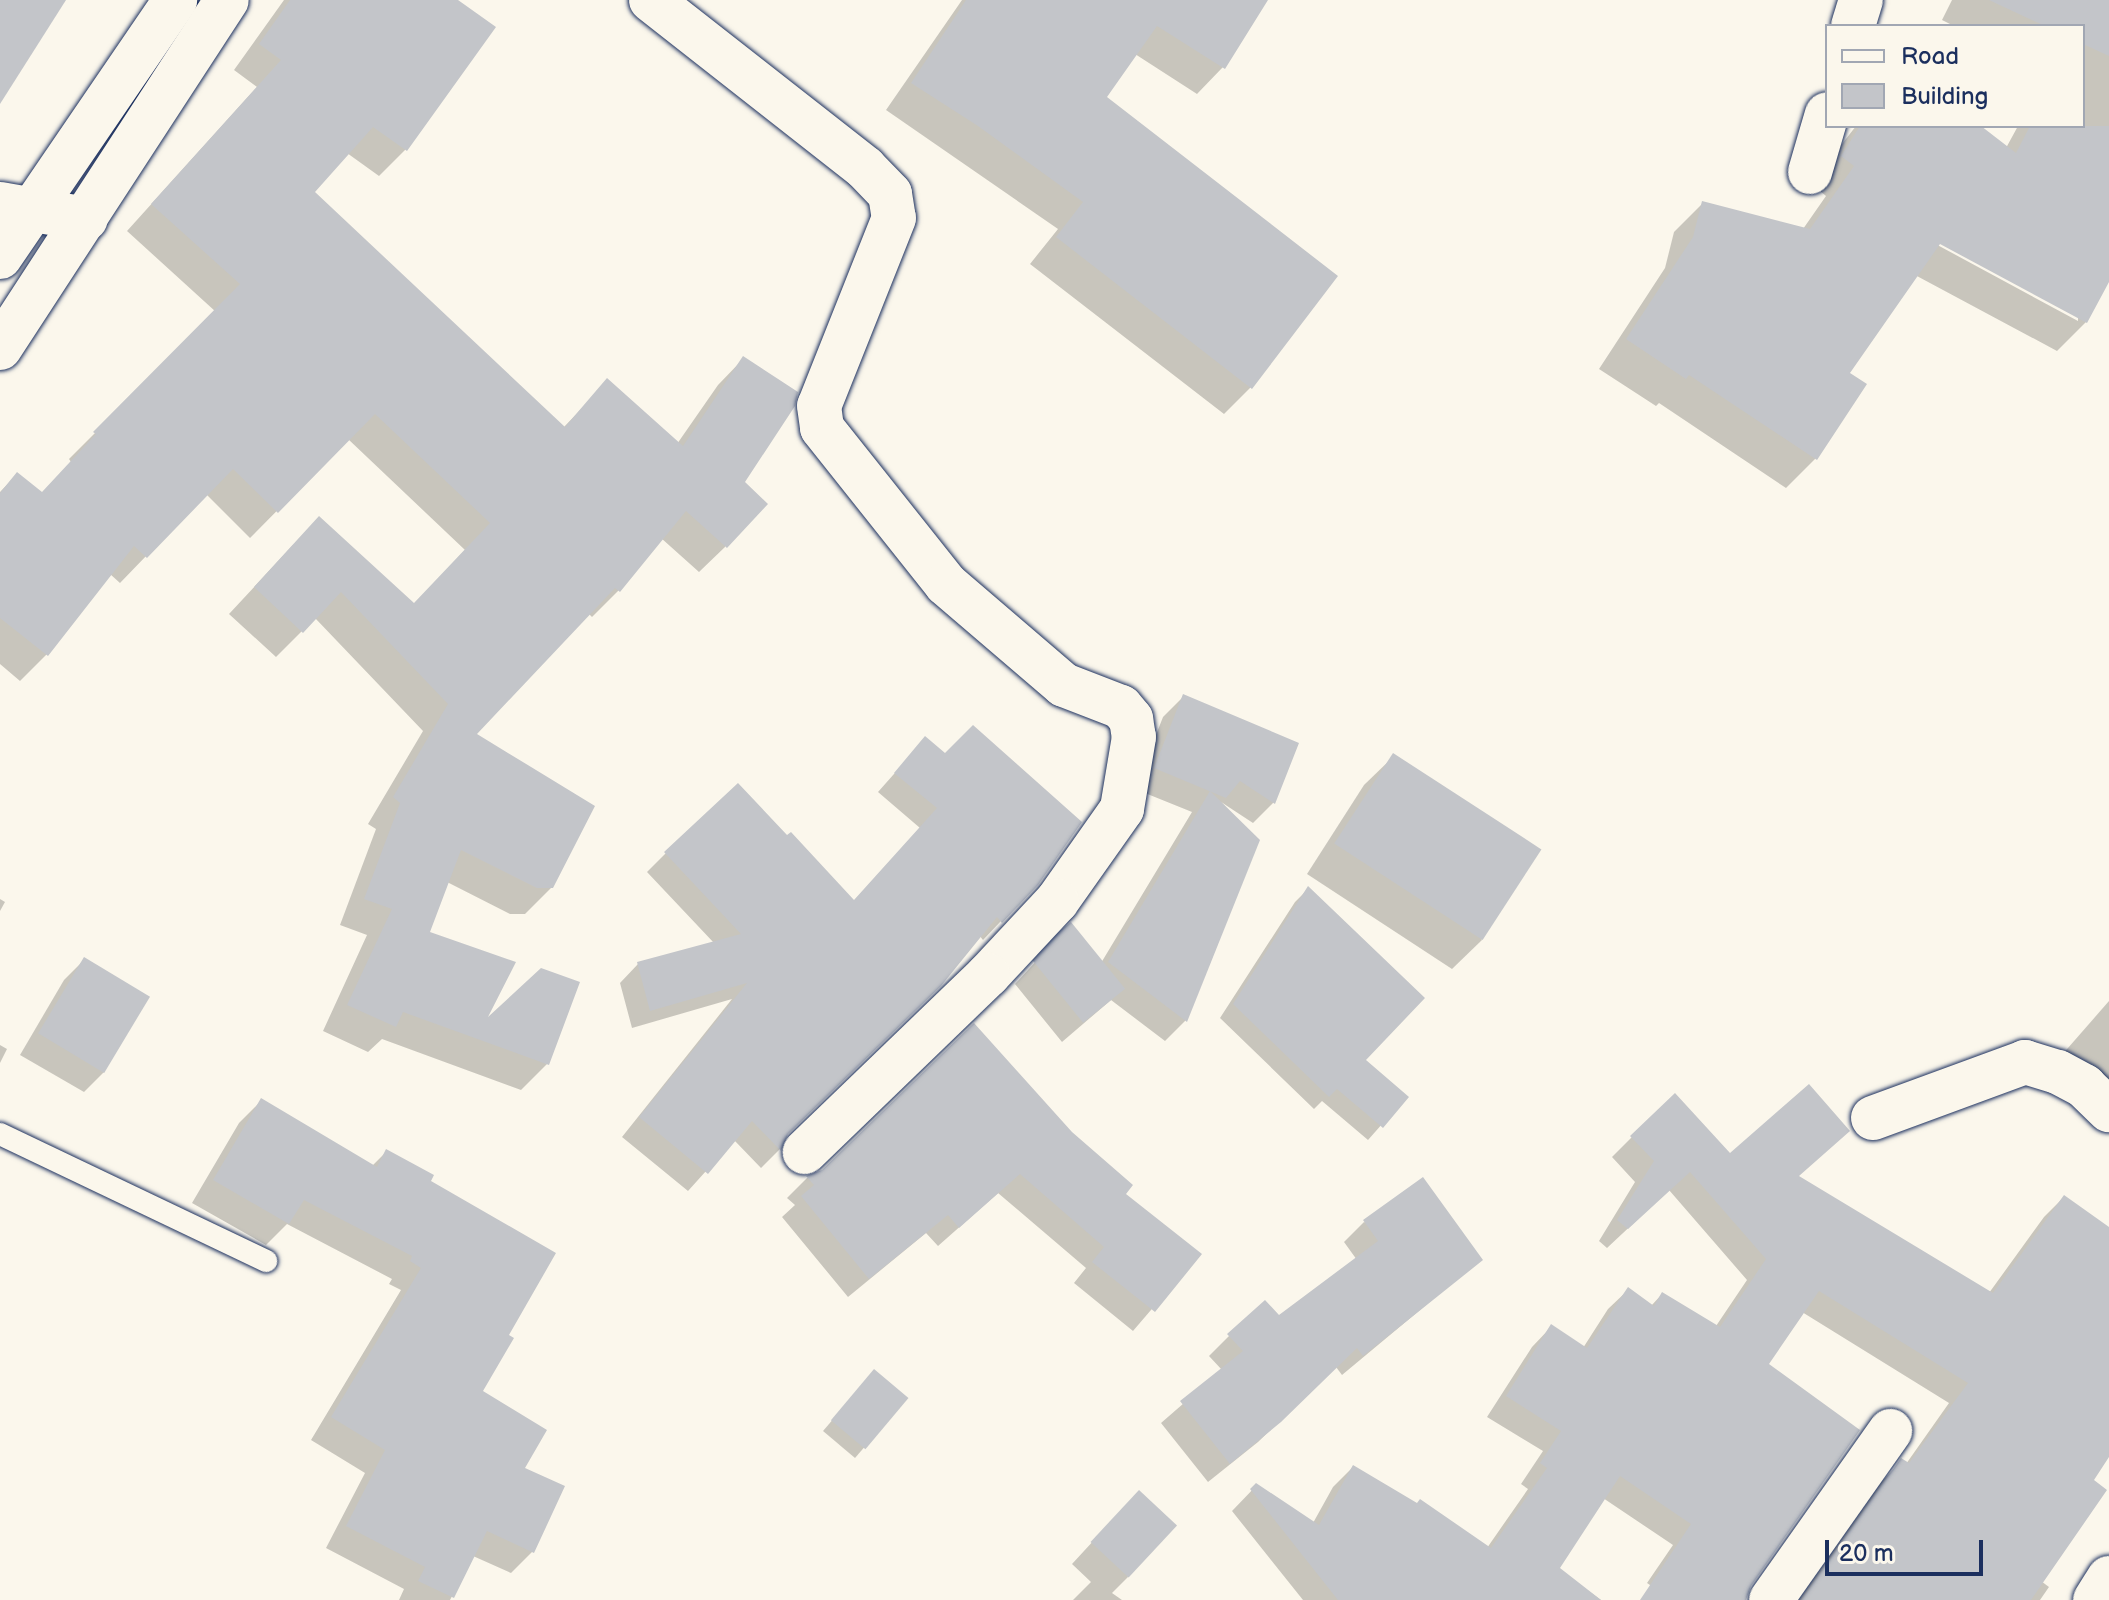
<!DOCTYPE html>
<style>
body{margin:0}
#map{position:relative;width:2109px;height:1600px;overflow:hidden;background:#fbf7ec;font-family:"Balsamiq Sans",sans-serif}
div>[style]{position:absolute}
.shadow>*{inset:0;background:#0003}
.building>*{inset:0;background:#c3c5c9;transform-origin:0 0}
.roads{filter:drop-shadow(0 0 2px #1b2f5e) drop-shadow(0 0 2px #1b2f5e)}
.lane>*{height:22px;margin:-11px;padding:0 11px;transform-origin:11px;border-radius:11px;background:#fbf7ec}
.street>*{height:44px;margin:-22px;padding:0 22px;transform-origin:22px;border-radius:22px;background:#fbf7ec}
.primary>*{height:44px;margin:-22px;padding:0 22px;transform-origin:22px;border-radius:22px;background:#fbf7ec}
span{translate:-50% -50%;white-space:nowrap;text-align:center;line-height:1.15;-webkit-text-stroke:7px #fbf7ec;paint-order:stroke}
.legend{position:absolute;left:1825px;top:24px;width:260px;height:104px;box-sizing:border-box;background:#fbf7ec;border:2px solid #a1a7b3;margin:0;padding:10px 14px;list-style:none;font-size:24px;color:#1b2f5e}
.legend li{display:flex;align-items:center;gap:16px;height:40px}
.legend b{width:40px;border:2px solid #a1a7b3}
.scale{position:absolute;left:1825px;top:1540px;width:158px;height:36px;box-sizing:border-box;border:4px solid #1b2f5e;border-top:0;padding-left:10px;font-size:24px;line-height:28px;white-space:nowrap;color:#1b2f5e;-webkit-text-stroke:6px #fbf7ec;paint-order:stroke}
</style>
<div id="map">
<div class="shadow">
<i style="clip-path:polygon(284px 0,455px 0,493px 27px,405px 150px,379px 176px,347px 153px,313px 192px,563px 428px,608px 381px,677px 444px,718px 385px,744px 358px,743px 482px,725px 547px,699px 572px,661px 538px,618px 591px,592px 617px,588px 613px,474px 734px,552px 887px,525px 914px,510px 914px,447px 882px,428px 933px,482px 1025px,547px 1064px,521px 1090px,382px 1039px,368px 1052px,323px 1031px,367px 935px,340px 925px,376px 829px,368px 824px,423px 731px,315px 618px,276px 657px,229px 614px,293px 545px,414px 605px,465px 550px,348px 439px,250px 538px,206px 494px,120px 583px,110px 574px,46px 655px,20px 681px,0 664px,0 492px,17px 474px,41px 494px,71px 462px,69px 459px,216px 312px,127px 231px,257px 87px,234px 70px)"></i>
<i style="clip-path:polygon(962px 0,1256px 0,1223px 67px,1197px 94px,1135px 54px,1104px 98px,1335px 277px,1250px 388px,1224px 414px,1030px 264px,1058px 229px,886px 110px)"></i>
<i style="clip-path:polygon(evenodd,1952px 0,2109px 0,2109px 278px,2086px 322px,2057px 351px,1915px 275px,1847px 374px,1815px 459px,1786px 488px,1659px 403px,1656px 406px,1599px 369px,1665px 268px,1674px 232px,1703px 203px,1803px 229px,1826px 196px,1813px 185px,1815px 179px,1856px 126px,1978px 126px,2006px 148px,2018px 126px,2083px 126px,2083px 26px,1954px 26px,1942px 20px,1952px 0,1932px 238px,2078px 316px,2078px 321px,1930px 241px,1932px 238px)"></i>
<i style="clip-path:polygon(1183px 697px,1297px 744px,1273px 803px,1253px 823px,1221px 802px,1258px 840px,1185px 1021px,1165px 1041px,1111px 1000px,1062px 1042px,1015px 984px,1051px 945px,1101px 963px,1192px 812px,1135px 789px,1163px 717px)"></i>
<i style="clip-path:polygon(925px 739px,1036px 884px,983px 940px,979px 935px,785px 1134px,779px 1150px,761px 1168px,734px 1140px,688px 1191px,622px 1137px,732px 999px,632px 1028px,620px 983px,638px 964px,714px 943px,647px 872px,666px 853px,853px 902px,920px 828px,878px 792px)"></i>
<i style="clip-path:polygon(1394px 756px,1482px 940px,1452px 969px,1307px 874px,1364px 785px)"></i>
<i style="clip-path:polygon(1308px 889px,1363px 1060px,1406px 1097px,1368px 1140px,1322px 1101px,1314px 1109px,1220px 1018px,1295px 902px)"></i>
<i style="clip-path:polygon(0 899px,5px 902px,0 911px)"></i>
<i style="clip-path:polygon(84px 960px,104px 1072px,84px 1092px,20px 1055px,64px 980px)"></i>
<i style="clip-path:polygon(2109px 1001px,2109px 1091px,2054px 1064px)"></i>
<i style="clip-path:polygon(974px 1026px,1123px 1194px,1199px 1254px,1133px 1331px,1074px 1283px,1086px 1268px,998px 1193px,938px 1246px,926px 1233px,848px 1297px,782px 1217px,795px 1205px,787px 1198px,807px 1178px,823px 1172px)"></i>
<i style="clip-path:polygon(0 1045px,7px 1049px,0 1063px)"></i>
<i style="clip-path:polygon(261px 1101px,372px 1166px,386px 1152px,429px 1182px,507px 1336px,481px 1392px,522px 1468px,533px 1551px,511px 1573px,473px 1556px,450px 1600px,399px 1600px,404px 1589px,326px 1548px,365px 1473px,311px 1440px,401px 1290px,389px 1284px,392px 1279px,287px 1224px,266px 1245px,192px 1203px,239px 1123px)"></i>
<i style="clip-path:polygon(1632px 1137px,1730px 1155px,1797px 1177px,1989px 1293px,2044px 1217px,2064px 1197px,2109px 1229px,2109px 1455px,2091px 1481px,2041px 1581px,2049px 1587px,2040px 1600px,1798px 1600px,1882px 1481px,1902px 1461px,1906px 1464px,1949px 1403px,1802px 1312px,1767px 1364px,1744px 1600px,1672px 1600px,1647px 1583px,1673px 1545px,1603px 1498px,1557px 1568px,1601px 1600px,1303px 1600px,1232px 1511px,1257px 1485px,1313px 1523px,1333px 1487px,1353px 1467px,1487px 1548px,1528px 1489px,1521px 1484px,1543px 1451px,1487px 1417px,1532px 1347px,1551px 1327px,1583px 1348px,1608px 1309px,1628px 1290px,1651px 1306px,1662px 1294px,1716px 1326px,1747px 1280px,1669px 1190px,1607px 1248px,1599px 1241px,1635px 1182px,1612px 1157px)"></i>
<i style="clip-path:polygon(1364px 1222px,1480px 1260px,1342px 1375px,1336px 1367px,1258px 1442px,1208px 1482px,1161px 1423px,1222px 1370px,1209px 1356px,1229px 1336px,1279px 1318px,1357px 1260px,1344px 1242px)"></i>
<i style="clip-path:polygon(865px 1382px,906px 1399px,855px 1458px,823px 1431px)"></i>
<i style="clip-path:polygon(1119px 1513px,1128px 1577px,1112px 1593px,1122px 1600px,1073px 1600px,1091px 1582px,1072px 1564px)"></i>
</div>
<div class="building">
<i style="clip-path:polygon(0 0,66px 0,0 104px)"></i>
<i style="clip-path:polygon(290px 0,458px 0,496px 27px,407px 151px,373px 127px,315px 192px,565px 427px,607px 378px,683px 446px,743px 356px,798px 392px,795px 406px,745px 482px,768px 504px,727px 548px,686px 511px,620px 592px,615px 588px,477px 734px,595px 806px,553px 888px,537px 888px,461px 850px,430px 932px,516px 962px,488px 1017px,541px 968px,580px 982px,549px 1065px,403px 1012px,396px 1027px,347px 1005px,392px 909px,364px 899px,400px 803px,393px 797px,448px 704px,341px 592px,303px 633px,254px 587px,319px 516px,414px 603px,490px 523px,375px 414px,278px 513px,233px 469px,147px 558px,134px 546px,48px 656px,0 618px,0 493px,17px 472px,42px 492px,96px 434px,93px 432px,240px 284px,151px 204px,281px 60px,259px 44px)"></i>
<i style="clip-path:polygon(966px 0,1268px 0,1225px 69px,1157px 26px,1107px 97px,1338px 276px,1252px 389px,1056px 237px,1083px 202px,978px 126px,911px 83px)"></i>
<i style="clip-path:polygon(1989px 0,2109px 0,2109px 56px,2083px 44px,2083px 26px,2045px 26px)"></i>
<i style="clip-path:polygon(1860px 126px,1981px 126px,2016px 153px,2030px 126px,2109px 126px,2109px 282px,2087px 323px,1940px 244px,1850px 373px,1867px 384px,1817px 460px,1689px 375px,1686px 379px,1626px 339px,1693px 237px,1702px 201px,1810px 229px,1854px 166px,1841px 156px)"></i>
<i style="clip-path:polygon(1183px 694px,1299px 743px,1275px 804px,1240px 781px,1226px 798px,1154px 768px)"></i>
<i style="clip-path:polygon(973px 725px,1082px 822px,1038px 885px,1002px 923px,997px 917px,941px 986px,788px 1134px,781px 1151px,752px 1121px,708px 1174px,639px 1117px,747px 983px,650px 1011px,637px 962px,741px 934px,664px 852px,738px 783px,787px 835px,791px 832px,854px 900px,937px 808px,894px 773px,925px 736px,945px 753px)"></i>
<i style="left:1393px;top:753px;width:177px;height:108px;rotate:33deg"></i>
<i style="clip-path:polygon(1210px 791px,1260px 840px,1187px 1022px,1108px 962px)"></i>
<i style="clip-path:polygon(1308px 886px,1425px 998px,1366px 1060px,1409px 1097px,1383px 1128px,1337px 1089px,1329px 1097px,1233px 1004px)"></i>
<i style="left:1071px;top:922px;width:86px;height:54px;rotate:51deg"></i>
<i style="left:84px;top:957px;width:77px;height:89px;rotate:31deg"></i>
<i style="clip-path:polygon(974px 1023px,1072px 1132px,1133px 1185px,1126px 1194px,1202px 1254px,1155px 1312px,1092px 1262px,1104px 1247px,1020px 1174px,959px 1228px,948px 1215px,869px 1279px,801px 1196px,814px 1185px,806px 1176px,822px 1170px)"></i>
<i style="clip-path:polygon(1809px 1084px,1850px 1131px,1799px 1176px,1993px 1293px,2064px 1195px,2109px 1227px,2109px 1457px,2094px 1480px,2107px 1490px,2031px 1600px,1802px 1600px,1901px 1458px,1909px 1463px,1968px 1383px,1819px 1291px,1769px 1364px,1860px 1430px,1751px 1586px,1746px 1600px,1640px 1600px,1691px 1524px,1620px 1476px,1560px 1568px,1601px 1600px,1338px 1600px,1250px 1489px,1256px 1483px,1319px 1525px,1353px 1465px,1417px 1503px,1420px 1499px,1491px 1548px,1547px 1468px,1540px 1463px,1561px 1431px,1506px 1396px,1551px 1324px,1587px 1348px,1628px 1287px,1654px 1306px,1662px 1292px,1720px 1327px,1766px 1259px,1690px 1172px,1628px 1229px,1617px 1220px,1654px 1161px,1630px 1136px,1675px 1093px,1730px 1153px)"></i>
<i style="clip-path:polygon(261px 1098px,377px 1167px,386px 1149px,434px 1175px,431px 1181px,556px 1253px,509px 1335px,514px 1338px,483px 1391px,547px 1430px,525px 1468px,565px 1486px,534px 1553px,487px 1531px,454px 1598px,418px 1581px,425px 1567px,346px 1526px,385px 1450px,331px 1417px,421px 1268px,410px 1261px,412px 1256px,304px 1200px,289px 1224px,213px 1180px)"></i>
<i style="clip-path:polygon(1423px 1177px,1483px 1260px,1363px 1356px,1357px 1348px,1281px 1422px,1230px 1464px,1180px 1401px,1243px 1351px,1227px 1334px,1265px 1300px,1279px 1315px,1378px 1241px,1363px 1220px)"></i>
<i style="left:874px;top:1369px;width:45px;height:67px;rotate:40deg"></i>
<i style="left:1139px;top:1490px;width:52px;height:71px;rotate:43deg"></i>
</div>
<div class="roads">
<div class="lane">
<i style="left:0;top:1134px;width:295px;rotate:25.5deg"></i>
</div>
<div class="street">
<i style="left:651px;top:0;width:272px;rotate:38.1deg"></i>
<i style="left:865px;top:168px;width:36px;rotate:46deg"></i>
<i style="left:890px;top:194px;width:24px;rotate:81deg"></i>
<i style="left:894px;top:218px;width:202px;rotate:111.7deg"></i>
<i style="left:819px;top:406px;width:22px;rotate:82deg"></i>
<i style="left:822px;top:428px;width:199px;rotate:51.5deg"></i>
<i style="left:946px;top:584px;width:155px;rotate:40.6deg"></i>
<i style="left:1064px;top:685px;width:61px;rotate:21.1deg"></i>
<i style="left:1121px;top:707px;width:16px;rotate:50deg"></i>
<i style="left:1131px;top:719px;width:18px;rotate:81deg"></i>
<i style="left:1134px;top:737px;width:73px;rotate:99.5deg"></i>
<i style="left:1122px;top:809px;width:113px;rotate:125.2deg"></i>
<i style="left:1057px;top:901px;width:101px;rotate:133deg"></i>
<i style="left:988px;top:975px;width:255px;rotate:136deg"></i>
<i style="left:1853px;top:26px;width:27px;rotate:-73deg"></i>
<i style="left:1810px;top:172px;width:60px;rotate:-73.7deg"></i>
<i style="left:0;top:204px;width:87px;rotate:9.9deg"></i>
<i style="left:1873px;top:1118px;width:162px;rotate:-20.2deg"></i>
<i style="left:2025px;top:1062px;width:34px;rotate:17deg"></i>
<i style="left:2058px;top:1072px;width:30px;rotate:28deg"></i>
<i style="left:2084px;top:1086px;width:35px;rotate:44deg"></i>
<i style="left:1771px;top:1600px;width:207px;rotate:-54.8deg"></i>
<i style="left:2095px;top:1600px;width:26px;rotate:-58deg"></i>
</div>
<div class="primary">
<i style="left:0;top:257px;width:311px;rotate:-55.7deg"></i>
<i style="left:0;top:348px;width:415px;rotate:-56.9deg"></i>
</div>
</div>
<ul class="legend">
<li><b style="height:10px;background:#fbf7ec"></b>Road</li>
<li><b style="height:22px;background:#c3c5c9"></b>Building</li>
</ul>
<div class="scale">20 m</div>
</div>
